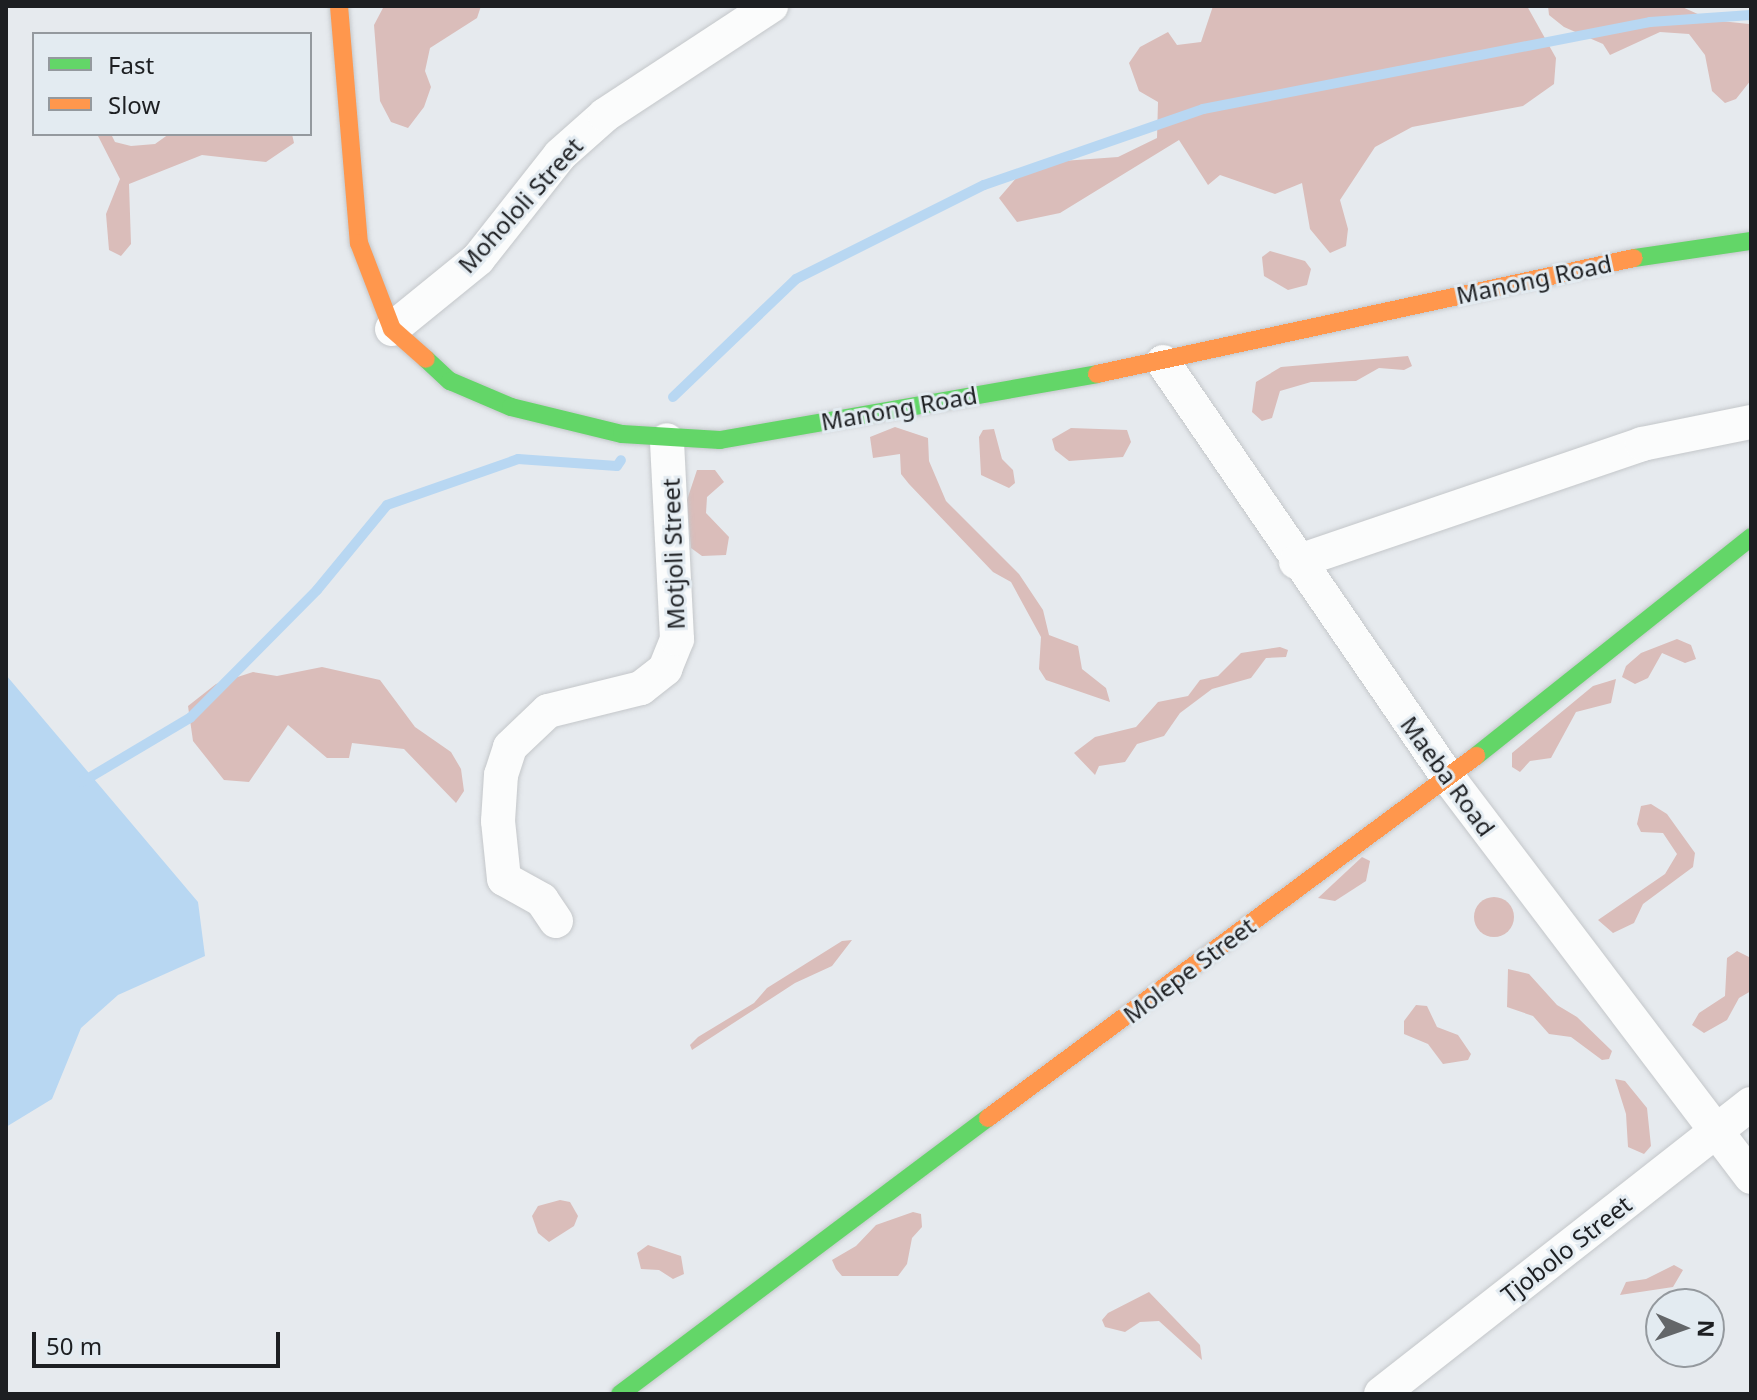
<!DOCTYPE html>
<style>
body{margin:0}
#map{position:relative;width:1757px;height:1400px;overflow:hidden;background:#e6eaee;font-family:"Noto Sans",sans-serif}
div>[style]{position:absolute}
.forest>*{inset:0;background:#dabdba}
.round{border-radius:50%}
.water>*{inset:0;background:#b8d7f2}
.stream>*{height:10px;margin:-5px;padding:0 5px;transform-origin:5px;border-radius:5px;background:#b8d7f2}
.roads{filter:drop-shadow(0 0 2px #c4c7ca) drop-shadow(0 0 2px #c4c7ca)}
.street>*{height:34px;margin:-17px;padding:0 17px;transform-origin:17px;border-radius:17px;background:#fbfcfc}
.fast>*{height:18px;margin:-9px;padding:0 9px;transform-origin:9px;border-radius:9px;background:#63d668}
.slow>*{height:18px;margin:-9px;padding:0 9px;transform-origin:9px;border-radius:9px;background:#ff974d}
span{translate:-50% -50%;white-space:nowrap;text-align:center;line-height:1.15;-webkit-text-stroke:6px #e3ebf1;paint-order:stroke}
.street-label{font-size:24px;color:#1d1f22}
.frame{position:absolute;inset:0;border:8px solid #1d1f22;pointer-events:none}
.legend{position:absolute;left:32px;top:32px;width:280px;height:104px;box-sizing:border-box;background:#e3ebf1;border:2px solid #94999e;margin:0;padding:10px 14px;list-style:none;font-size:24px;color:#1d1f22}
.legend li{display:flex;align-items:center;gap:16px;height:40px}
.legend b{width:40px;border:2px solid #94999e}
.north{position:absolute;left:1645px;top:1288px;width:80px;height:80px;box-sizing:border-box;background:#e3ebf1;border:2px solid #94999e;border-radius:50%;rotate:92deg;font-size:22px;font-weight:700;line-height:32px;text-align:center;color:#1d1f22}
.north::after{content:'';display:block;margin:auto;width:28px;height:36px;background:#636669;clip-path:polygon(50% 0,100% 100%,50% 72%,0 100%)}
.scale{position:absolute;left:32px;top:1332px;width:248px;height:36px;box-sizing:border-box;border:4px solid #1d1f22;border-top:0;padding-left:10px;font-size:24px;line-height:28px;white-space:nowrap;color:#1d1f22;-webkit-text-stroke:6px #e3ebf1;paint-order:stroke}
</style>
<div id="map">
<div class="forest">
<i style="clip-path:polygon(384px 6px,481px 6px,477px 18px,430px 48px,425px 71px,431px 87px,424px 107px,408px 128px,391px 122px,380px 101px,374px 25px)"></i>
<i style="clip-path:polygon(1213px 6px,1527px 6px,1556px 58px,1554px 84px,1523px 106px,1412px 127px,1375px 147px,1340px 200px,1348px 229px,1346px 246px,1330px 253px,1310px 229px,1302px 183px,1275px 194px,1220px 175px,1208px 185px,1179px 140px,1060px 213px,1017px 222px,999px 198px,1018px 176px,1049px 162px,1118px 157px,1157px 138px,1158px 102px,1139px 91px,1129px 63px,1140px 47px,1168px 32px,1177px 45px,1201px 42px)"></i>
<i style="clip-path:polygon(1548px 6px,1680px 6px,1711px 20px,1749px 24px,1751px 80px,1736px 99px,1725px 103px,1712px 91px,1705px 55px,1689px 34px,1660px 32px,1610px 55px,1603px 44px,1564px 27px,1549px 15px)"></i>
<i style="clip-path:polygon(97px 134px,111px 134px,115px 142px,131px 146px,155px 144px,169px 134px,292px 134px,294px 143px,266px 162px,202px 155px,129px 184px,131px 244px,121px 256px,109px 250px,106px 214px,120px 179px)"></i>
<i style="clip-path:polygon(1270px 251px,1305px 261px,1311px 269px,1307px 285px,1288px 290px,1264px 276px,1262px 257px)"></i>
<i style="clip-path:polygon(1408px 356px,1412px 366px,1404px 370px,1379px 368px,1356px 381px,1311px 382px,1280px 391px,1272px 418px,1262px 421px,1252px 412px,1256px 382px,1281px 367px)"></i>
<i style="clip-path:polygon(895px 427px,928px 438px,929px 461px,946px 501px,1019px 574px,1043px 610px,1049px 635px,1078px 646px,1082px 669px,1106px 688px,1110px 702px,1046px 680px,1039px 669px,1041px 637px,1011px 582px,993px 572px,909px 484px,901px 474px,900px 454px,873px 458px,870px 437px)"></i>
<i style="clip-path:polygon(1071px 428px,1127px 430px,1131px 442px,1123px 457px,1069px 461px,1055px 450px,1052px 439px)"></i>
<i style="clip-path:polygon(994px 429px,1002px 459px,1013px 470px,1015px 483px,1009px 488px,981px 475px,979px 437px,983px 430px)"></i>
<i style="clip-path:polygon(697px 470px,715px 470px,724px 482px,707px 497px,706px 513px,729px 537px,726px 555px,702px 556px,691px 548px,687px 500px)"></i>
<i style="clip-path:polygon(1677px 639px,1691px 645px,1696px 659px,1685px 663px,1662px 653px,1648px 678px,1635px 684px,1622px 677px,1626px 666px,1641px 653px)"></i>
<i style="clip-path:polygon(1280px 647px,1288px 650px,1286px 657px,1266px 658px,1251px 678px,1212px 689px,1180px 713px,1164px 736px,1137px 744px,1125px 762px,1099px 766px,1095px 775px,1074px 753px,1095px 737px,1136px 727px,1158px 702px,1188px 696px,1200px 680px,1218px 676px,1241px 653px)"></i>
<i style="clip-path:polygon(322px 667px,380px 680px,415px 727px,451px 752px,461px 769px,464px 791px,456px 803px,404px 749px,352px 743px,349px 758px,327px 758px,288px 725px,249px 782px,224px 780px,193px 741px,188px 706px,216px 684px,253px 672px,277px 676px)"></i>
<i style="clip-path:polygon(1616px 679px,1611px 703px,1576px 712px,1551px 758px,1530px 761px,1520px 772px,1512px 767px,1512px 753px,1593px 686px)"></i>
<i style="clip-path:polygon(1651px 804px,1667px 814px,1695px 853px,1693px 867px,1643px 904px,1634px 923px,1613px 933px,1598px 920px,1665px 874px,1677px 854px,1663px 833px,1641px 832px,1637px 824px,1641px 806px)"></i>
<i style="clip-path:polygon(1362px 857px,1370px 861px,1366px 881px,1335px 901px,1318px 898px)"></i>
<i class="round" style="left:1474px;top:897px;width:40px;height:40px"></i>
<i style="clip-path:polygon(852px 940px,832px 966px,795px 983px,692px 1050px,690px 1045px,698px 1037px,754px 1003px,767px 988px,842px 941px)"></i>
<i style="clip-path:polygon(1737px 951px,1751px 958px,1751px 991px,1739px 998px,1727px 1020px,1704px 1033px,1692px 1025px,1699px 1013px,1725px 996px,1727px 958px)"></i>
<i style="clip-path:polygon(1508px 969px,1529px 974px,1557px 1005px,1577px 1017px,1612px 1051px,1609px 1059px,1602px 1060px,1571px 1037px,1549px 1034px,1533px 1016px,1507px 1007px)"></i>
<i style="clip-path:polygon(1416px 1005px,1427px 1006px,1437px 1027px,1458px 1035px,1471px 1054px,1468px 1060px,1443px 1064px,1428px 1044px,1404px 1034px,1404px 1021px)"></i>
<i style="clip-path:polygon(1615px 1079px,1625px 1081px,1647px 1108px,1651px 1146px,1644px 1154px,1628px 1147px,1626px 1114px)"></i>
<i style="clip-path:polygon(560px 1200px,570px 1202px,578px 1216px,574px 1226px,549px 1242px,538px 1233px,532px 1216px,538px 1206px)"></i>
<i style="clip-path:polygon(913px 1212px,921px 1214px,922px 1227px,912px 1238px,907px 1264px,898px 1276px,842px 1276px,836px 1269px,832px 1260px,856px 1246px,876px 1225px)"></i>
<i style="clip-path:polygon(648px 1245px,681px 1256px,684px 1274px,673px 1279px,659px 1270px,641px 1269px,637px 1253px)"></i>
<i style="clip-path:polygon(1674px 1265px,1683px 1270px,1673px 1287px,1620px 1295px,1626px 1282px,1646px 1279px)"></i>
<i style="clip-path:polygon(1149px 1292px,1200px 1345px,1202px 1360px,1159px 1321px,1140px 1322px,1125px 1332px,1105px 1327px,1102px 1320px,1108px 1313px)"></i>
</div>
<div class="water">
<i style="clip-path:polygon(6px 675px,198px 902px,205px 956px,118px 995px,81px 1028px,52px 1099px,6px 1127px)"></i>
</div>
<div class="stream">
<i style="left:673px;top:397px;width:170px;rotate:-43.8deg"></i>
<i style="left:796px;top:279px;width:210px;rotate:-26.6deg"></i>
<i style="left:984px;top:185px;width:232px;rotate:-19.1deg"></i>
<i style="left:1203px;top:109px;width:455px;rotate:-11deg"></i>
<i style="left:1650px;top:22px;width:101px;rotate:-4deg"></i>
<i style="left:82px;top:782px;width:126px;rotate:-30.7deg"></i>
<i style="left:190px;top:718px;width:180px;rotate:-45.2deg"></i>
<i style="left:317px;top:590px;width:110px;rotate:-50.5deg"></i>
<i style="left:387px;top:505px;width:139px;rotate:-19.3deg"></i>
<i style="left:518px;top:459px;width:99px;rotate:4deg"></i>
<i style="left:617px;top:466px;width:7px;rotate:-56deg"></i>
</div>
<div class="roads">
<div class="street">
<i style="left:392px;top:329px;width:111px;rotate:-39.1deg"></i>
<i style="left:478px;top:259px;width:132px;rotate:-51.7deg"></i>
<i style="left:560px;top:155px;width:60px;rotate:-41.6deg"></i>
<i style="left:605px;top:115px;width:199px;rotate:-33.3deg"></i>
<i style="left:1163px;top:362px;width:502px;rotate:55.55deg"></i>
<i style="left:1447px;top:776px;width:503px;rotate:52.83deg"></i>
<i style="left:1296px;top:562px;width:366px;rotate:-18.8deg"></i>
<i style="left:1642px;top:444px;width:111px;rotate:-11.4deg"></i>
<i style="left:556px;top:921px;width:25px;rotate:-124deg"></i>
<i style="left:542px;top:900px;width:43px;rotate:-151.1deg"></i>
<i style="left:504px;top:879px;width:58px;rotate:-95.9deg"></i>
<i style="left:498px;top:821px;width:46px;rotate:-86.3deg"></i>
<i style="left:501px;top:775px;width:29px;rotate:-72deg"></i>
<i style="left:510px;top:747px;width:52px;rotate:-43.5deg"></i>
<i style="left:548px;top:711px;width:96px;rotate:-13.9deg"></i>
<i style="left:641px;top:688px;width:31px;rotate:-38deg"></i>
<i style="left:665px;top:669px;width:32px;rotate:-68deg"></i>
<i style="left:677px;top:639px;width:199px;rotate:-92.9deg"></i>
<i style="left:1381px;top:1394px;width:470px;rotate:-38.1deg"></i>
</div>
<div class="fast">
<i style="left:1634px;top:258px;width:118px;rotate:-8.3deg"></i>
<i style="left:426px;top:359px;width:33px;rotate:43deg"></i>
<i style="left:450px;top:381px;width:66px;rotate:23.1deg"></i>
<i style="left:511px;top:407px;width:114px;rotate:13.7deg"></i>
<i style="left:622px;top:434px;width:98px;rotate:3.5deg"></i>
<i style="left:720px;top:440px;width:383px;rotate:-9.9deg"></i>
<i style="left:1476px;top:756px;width:352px;rotate:-38.5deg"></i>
<i style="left:620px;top:1394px;width:460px;rotate:-36.9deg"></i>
</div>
<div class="slow">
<i style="left:339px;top:6px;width:238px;rotate:85.2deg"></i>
<i style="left:359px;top:243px;width:92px;rotate:69deg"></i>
<i style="left:392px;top:329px;width:45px;rotate:41.4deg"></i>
<i style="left:1097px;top:374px;width:549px;rotate:-12.19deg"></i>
<i style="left:988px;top:1118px;width:608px;rotate:-36.57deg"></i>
</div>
</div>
<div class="street-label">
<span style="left:520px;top:205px;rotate:-48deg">Mohololi Street</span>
<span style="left:1534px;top:279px;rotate:-12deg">Manong Road</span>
<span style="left:899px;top:408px;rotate:-10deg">Manong Road</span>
<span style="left:673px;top:554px;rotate:-92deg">Motjoli Street</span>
<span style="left:1448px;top:776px;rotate:54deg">Maeba Road</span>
<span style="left:1189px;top:970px;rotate:-37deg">Molepe Street</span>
<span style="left:1566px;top:1249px;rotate:-38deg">Tjobolo Street</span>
</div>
<div class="frame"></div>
<ul class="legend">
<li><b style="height:10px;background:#63d668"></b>Fast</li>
<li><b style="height:10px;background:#ff974d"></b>Slow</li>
</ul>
<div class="north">N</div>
<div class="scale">50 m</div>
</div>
